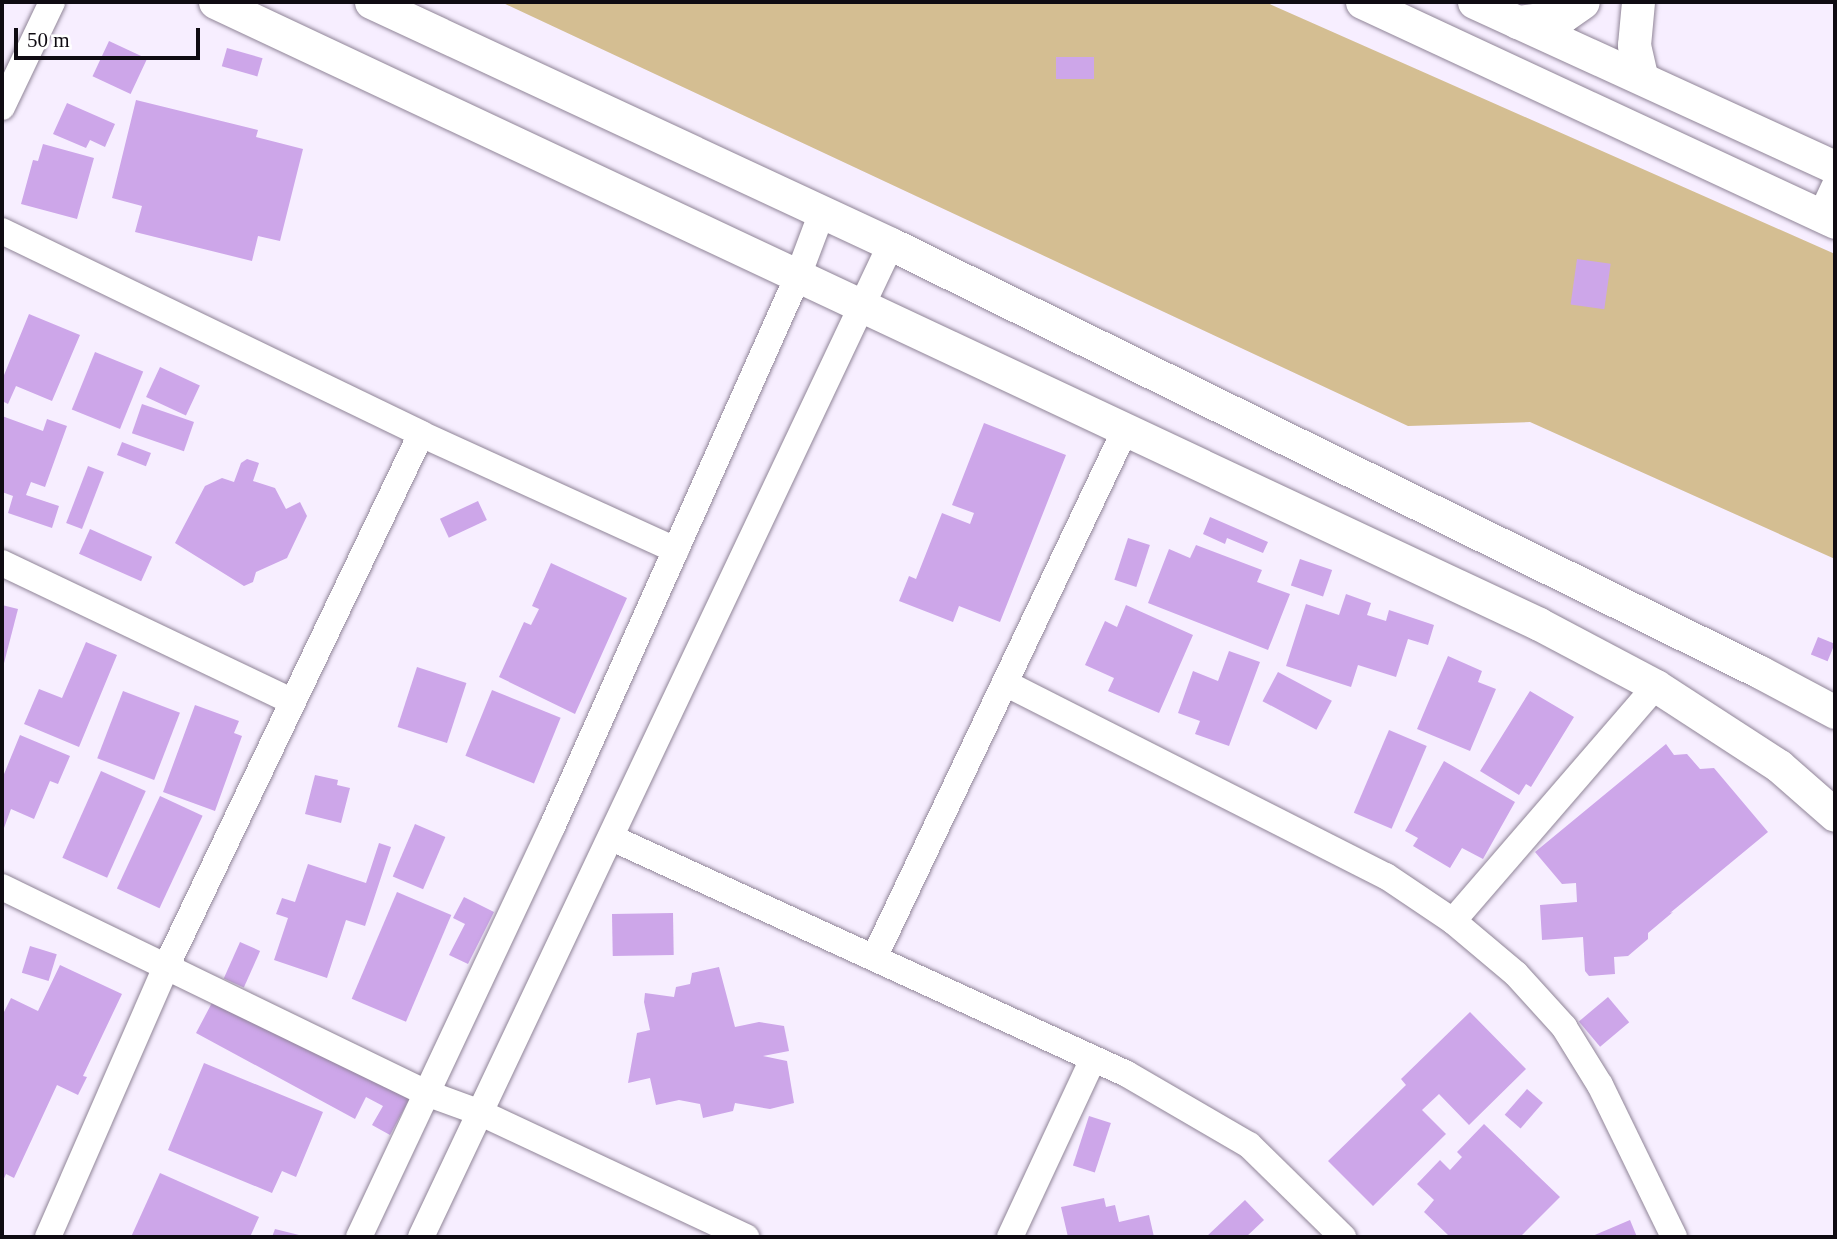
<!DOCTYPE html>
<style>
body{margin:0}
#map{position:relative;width:1837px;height:1239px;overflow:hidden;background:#f7eeff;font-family:Georgia,serif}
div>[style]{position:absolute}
.green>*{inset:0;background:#d4be92}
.building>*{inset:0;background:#cda6e9;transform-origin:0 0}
.roads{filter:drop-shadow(0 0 2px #908598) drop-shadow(0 0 2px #908598)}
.minor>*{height:26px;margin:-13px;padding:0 13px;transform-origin:13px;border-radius:13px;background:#fff}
.tertiary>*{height:33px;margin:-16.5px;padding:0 16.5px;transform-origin:16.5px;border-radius:16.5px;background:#fff}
span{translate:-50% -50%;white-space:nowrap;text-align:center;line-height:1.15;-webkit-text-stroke:5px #fff;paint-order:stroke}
.frame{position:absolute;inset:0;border:4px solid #0f0b12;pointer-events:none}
.scale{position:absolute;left:14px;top:28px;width:186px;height:32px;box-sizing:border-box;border:4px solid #0f0b12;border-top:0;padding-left:9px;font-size:21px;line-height:24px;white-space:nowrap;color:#0f0b12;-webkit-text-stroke:5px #fff;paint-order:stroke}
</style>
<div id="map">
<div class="green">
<i style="clip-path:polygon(501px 2px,1265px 2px,1835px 254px,1835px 559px,1530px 422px,1408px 426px)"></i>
</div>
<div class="building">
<i style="left:109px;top:41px;width:42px;height:39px;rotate:25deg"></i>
<i style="left:227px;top:48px;width:37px;height:19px;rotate:16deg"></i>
<i style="left:1056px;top:57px;width:38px;height:22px"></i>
<i style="clip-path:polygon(136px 100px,258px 130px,256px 137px,303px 149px,280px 241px,258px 236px,252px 261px,135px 232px,142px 206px,112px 198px)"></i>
<i style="clip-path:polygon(67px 103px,115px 124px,105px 147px,90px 140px,86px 148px,53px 134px)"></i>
<i style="clip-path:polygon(43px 144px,94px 158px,77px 219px,21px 204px,33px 160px,38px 161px)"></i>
<i style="left:1577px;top:259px;width:34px;height:46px;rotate:8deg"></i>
<i style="clip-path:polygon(29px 314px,80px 335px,52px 401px,16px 386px,8px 404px,2px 401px,2px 380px)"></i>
<i style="left:95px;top:352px;width:52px;height:62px;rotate:22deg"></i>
<i style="left:160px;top:367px;width:44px;height:33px;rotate:25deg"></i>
<i style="left:142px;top:404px;width:55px;height:31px;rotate:19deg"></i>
<i style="clip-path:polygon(2px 416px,43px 431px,47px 419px,67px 426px,45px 487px,31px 482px,26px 495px,59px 506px,52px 528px,8px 513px,13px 496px,2px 492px)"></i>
<i style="clip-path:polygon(984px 423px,1066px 455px,1000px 622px,959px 606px,953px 622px,899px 601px,909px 576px,916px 579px,942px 513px,970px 524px,974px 513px,952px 505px)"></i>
<i style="left:122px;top:442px;width:31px;height:14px;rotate:21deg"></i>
<i style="clip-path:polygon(247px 459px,259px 463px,253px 481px,275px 488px,286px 509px,300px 502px,307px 516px,287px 558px,256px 572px,253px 582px,244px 586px,175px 543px,205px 486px,222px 478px,234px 482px,241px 463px)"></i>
<i style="left:88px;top:466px;width:17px;height:61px;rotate:21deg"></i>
<i style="left:478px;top:501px;width:21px;height:42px;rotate:65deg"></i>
<i style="clip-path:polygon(1210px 517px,1268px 542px,1263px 553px,1227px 538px,1225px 544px,1203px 534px)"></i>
<i style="left:90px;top:529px;width:68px;height:27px;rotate:24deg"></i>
<i style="left:1128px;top:538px;width:23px;height:44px;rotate:18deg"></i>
<i style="clip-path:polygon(1196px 545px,1262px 570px,1257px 582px,1290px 594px,1268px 650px,1148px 603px,1169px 549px,1190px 558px)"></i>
<i style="left:1300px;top:559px;width:34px;height:28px;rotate:19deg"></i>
<i style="clip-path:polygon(551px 563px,627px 598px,575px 714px,499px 677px,524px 622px,531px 625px,539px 609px,532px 606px)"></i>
<i style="clip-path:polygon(1346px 594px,1371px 603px,1367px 615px,1386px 621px,1389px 610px,1434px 625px,1428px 645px,1408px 639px,1396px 677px,1358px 665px,1351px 687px,1286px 666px,1306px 604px,1339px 615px)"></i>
<i style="clip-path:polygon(2px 605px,18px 609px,3px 667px,2px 667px)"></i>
<i style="clip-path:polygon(1126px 605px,1193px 635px,1159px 713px,1108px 691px,1114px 678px,1085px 665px,1105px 621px,1117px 627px)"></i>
<i style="left:1818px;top:637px;width:18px;height:19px;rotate:22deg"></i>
<i style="clip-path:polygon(86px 642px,117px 655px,79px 747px,24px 724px,39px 689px,62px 698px)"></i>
<i style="clip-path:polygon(1229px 651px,1260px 662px,1229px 746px,1195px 734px,1200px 721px,1178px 713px,1193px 671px,1218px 681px)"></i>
<i style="clip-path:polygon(1448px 656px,1482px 671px,1478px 682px,1496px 689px,1470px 751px,1417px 729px)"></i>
<i style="left:417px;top:667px;width:52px;height:63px;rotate:18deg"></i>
<i style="left:1278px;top:672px;width:61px;height:33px;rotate:28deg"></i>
<i style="left:492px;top:690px;width:74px;height:71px;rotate:22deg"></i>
<i style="left:123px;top:691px;width:61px;height:72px;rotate:21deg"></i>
<i style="clip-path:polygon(1530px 691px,1574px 717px,1531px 787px,1526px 784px,1519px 795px,1480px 771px)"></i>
<i style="clip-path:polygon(195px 705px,239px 721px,234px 733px,242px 736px,215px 811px,163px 792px)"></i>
<i style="left:1389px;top:730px;width:41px;height:90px;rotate:23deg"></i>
<i style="clip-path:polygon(20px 735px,70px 756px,58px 784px,50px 781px,34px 819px,11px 809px,4px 828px,2px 779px)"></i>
<i style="clip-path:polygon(1666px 744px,1674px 755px,1687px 754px,1700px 769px,1714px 768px,1768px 832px,1670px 913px,1673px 912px,1648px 933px,1648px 939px,1628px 956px,1614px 957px,1615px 974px,1589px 976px,1585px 971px,1583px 937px,1542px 940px,1540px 905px,1577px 902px,1576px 883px,1562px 884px,1535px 852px)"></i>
<i style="clip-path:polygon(1444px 761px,1515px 802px,1483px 859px,1462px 848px,1450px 868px,1413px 846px,1418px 838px,1405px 831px)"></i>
<i style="left:101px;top:771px;width:49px;height:95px;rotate:24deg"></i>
<i style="clip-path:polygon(315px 775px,338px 780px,337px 785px,350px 788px,341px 823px,305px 814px)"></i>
<i style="left:160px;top:796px;width:47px;height:102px;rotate:25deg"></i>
<i style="left:415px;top:824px;width:33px;height:57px;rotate:23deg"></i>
<i style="clip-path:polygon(379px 843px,391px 847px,365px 926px,346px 920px,327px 978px,274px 960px,288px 918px,276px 914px,282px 898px,295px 902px,308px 864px,366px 883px)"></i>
<i style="left:397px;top:892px;width:59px;height:116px;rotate:23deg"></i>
<i style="clip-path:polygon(464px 897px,494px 912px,468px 964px,449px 955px,465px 924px,453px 918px)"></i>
<i style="left:673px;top:913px;width:42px;height:61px;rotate:89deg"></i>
<i style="left:240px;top:942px;width:22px;height:40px;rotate:24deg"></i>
<i style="left:30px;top:946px;width:28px;height:28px;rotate:17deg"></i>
<i style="clip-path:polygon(60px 965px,122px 994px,83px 1076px,87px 1077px,78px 1095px,57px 1085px,14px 1178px,6px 1174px,2px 1183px,2px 1016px,11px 998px,38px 1011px)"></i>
<i style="clip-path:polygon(719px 967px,735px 1027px,759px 1022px,784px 1026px,789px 1051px,763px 1056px,787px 1061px,794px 1103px,770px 1109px,735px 1103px,733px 1111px,703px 1118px,700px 1104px,679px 1100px,656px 1105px,650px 1078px,628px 1083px,637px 1033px,650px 1030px,644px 1002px,645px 993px,674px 997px,676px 987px,690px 984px,692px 973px)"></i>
<i style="left:1608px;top:997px;width:33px;height:38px;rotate:50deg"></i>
<i style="clip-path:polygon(214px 999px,410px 1098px,390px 1135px,372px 1125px,383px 1106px,366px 1097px,355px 1119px,196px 1033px)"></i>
<i style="clip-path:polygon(1470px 1012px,1526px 1069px,1469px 1125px,1439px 1094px,1422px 1110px,1446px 1134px,1373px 1206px,1328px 1161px,1406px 1085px,1401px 1079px)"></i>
<i style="clip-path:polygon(204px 1063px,323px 1112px,296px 1177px,282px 1171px,272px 1193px,168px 1150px)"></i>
<i style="left:1527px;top:1089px;width:21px;height:34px;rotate:41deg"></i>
<i style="left:1089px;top:1116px;width:23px;height:52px;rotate:18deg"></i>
<i style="clip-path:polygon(1484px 1124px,1560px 1197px,1520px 1237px,1446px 1237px,1448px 1235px,1424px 1212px,1434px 1200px,1417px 1184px,1440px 1160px,1450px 1170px,1462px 1157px,1457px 1152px)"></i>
<i style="clip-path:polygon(160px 1173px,259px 1217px,250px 1237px,131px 1237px)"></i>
<i style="clip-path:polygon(1104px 1198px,1106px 1207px,1115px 1205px,1119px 1222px,1149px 1215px,1154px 1237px,1068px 1237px,1061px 1207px)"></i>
<i style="clip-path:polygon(1245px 1200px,1264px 1220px,1246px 1237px,1206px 1237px)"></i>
<i style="clip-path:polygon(1630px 1220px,1637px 1237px,1590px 1237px)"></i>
<i style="clip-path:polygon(275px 1229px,303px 1236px,303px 1237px,272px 1237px)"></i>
</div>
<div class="roads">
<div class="minor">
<i style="left:2px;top:107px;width:116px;rotate:-64.5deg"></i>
<i style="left:1821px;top:215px;width:33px;rotate:-65deg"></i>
<i style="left:2px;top:231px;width:466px;rotate:25.8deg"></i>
<i style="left:421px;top:434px;width:280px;rotate:24.5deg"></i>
<i style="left:2px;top:563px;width:322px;rotate:25.5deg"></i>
<i style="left:1005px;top:683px;width:427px;rotate:26.9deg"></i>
<i style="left:1386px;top:876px;width:81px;rotate:33.9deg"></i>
<i style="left:1453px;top:921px;width:82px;rotate:40.1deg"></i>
<i style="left:1516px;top:974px;width:72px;rotate:47.8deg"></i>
<i style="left:1564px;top:1027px;width:68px;rotate:58.2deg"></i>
<i style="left:1600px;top:1085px;width:169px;rotate:64deg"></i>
<i style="left:612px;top:838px;width:566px;rotate:24.62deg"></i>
<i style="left:1127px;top:1074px;width:141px;rotate:30.2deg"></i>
<i style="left:1249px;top:1145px;width:132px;rotate:44.4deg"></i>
<i style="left:2px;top:887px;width:471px;rotate:25.9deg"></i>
<i style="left:426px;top:1093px;width:59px;rotate:20deg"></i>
<i style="left:481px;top:1113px;width:293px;rotate:25.1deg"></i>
<i style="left:1453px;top:921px;width:311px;rotate:-49.2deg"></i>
<i style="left:874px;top:958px;width:585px;rotate:-64.57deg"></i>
<i style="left:48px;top:1237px;width:295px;rotate:-66.4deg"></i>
<i style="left:166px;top:967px;width:591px;rotate:-64.43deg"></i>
<i style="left:359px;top:1237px;width:453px;rotate:-64.8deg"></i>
<i style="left:552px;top:827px;width:603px;rotate:-65.94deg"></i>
<i style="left:798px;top:276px;width:68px;rotate:-69.4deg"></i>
<i style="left:421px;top:1237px;width:1099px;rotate:-64.67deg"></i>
<i style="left:1010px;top:1237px;width:196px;rotate:-65deg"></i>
</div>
<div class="tertiary">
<i style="left:215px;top:2px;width:1463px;rotate:25.16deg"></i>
<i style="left:1539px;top:624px;width:132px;rotate:27.9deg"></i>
<i style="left:1656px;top:686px;width:147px;rotate:33deg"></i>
<i style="left:1779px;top:766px;width:74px;rotate:41.2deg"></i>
<i style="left:371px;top:2px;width:574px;rotate:24.96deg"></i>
<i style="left:891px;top:244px;width:969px;rotate:26.22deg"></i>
<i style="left:1760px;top:672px;width:85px;rotate:28.1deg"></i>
<i style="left:1362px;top:2px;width:522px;rotate:24.94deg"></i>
<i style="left:1474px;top:2px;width:397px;rotate:24.6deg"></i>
<i style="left:1638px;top:2px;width:43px;rotate:95.3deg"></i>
<i style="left:1634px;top:45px;width:32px;rotate:77deg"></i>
<i style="left:1517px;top:22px;width:46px;rotate:-7.4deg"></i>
<i style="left:1563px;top:16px;width:24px;rotate:-35deg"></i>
</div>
</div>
<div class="frame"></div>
<div class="scale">50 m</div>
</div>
